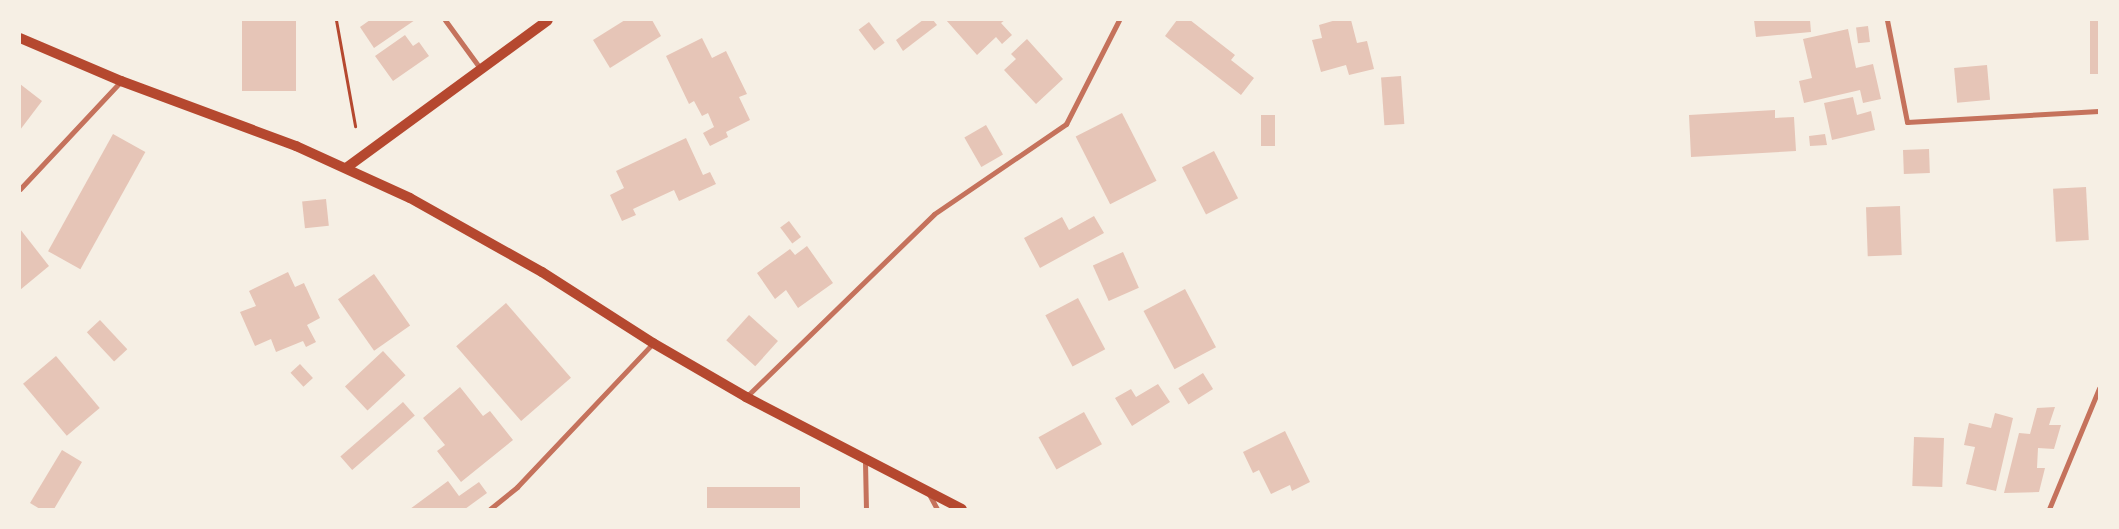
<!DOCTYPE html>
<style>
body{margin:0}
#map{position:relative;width:2119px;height:529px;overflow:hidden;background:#f6efe4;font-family:"Noto Sans",sans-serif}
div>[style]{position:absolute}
.building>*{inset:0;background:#e6c5b7;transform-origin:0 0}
.path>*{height:3px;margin:-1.5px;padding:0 1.5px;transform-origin:1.5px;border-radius:1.5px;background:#b5482f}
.minor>*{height:5px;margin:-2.5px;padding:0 2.5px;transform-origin:2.5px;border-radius:2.5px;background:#c5725c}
.secondary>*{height:10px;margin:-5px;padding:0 5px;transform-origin:5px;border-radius:5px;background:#b5482f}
span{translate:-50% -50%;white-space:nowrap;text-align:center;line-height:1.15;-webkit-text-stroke:4.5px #f6efe4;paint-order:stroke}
.frame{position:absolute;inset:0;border:21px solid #f6efe4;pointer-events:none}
</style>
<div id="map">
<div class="building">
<i style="left:242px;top:20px;width:54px;height:71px"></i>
<i style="clip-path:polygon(370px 20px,415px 20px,374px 48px,360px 27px)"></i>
<i style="clip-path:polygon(625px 20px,652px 20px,661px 36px,610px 68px,593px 40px)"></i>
<i style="clip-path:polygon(923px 20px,933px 20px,937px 25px,903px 51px,896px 40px)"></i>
<i style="clip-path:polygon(946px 20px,1005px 20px,1001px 23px,1012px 35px,1002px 44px,996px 37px,977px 55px)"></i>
<i style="clip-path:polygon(1177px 20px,1190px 20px,1235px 55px,1231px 60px,1254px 78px,1241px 95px,1165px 36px)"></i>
<i style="clip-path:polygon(1336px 20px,1351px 20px,1357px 43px,1367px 41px,1374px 69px,1349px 75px,1346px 65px,1321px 72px,1312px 40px,1322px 38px,1319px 25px)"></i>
<i style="clip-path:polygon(1754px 20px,1810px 20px,1811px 32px,1756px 37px)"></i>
<i style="left:2090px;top:20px;width:9px;height:54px"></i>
<i style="left:869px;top:22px;width:26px;height:13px;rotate:53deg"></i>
<i style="left:1868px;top:26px;width:16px;height:12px;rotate:83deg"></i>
<i style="clip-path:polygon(1848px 29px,1856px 68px,1873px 64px,1881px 99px,1863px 103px,1860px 90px,1804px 103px,1799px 81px,1812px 78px,1803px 39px)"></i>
<i style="clip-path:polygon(405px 35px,413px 46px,419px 42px,429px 56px,393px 81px,375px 56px)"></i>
<i style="clip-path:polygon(702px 38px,712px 58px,726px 51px,747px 94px,739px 97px,750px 120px,726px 132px,728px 137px,710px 146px,703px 133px,714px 127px,708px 113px,702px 116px,694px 101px,689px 104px,666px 56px)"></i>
<i style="clip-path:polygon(1027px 39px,1063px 79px,1036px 104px,1004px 70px,1016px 59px,1011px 54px)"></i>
<i style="left:1987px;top:65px;width:35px;height:33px;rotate:85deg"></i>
<i style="left:1401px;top:76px;width:48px;height:20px;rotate:86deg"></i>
<i style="clip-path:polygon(20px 84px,42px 101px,20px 130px)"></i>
<i style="clip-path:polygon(1853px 97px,1857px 115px,1871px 111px,1875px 130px,1832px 140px,1824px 103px)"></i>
<i style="clip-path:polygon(1775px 110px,1775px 118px,1794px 117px,1796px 151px,1691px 157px,1689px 115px)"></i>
<i style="left:1122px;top:113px;width:76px;height:52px;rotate:63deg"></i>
<i style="left:1261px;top:115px;width:14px;height:31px"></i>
<i style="left:986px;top:125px;width:34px;height:25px;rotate:60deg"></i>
<i style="left:113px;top:134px;width:37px;height:134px;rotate:29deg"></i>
<i style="clip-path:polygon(1825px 134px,1827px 145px,1810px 146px,1809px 136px)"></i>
<i style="clip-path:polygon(686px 138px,703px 175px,710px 172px,716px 184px,679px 201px,674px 190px,633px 209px,636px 215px,622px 221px,610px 195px,624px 188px,616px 171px)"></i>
<i style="left:1929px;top:149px;width:24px;height:26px;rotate:88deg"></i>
<i style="left:1214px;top:151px;width:53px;height:36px;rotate:63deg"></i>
<i style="left:2086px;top:187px;width:53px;height:33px;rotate:87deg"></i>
<i style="left:326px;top:199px;width:27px;height:24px;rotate:84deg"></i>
<i style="left:1900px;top:206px;width:49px;height:34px;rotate:88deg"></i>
<i style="clip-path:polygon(1094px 216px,1104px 233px,1040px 268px,1024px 238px,1062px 217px,1069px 230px)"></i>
<i style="left:789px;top:221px;width:20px;height:11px;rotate:53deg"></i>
<i style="clip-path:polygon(20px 229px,49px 266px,20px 290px)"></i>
<i style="clip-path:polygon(807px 246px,833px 283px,798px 308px,786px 290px,775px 299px,757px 273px,790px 249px,795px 255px)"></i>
<i style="left:1123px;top:252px;width:39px;height:33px;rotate:66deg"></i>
<i style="clip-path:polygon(288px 272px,295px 287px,304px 283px,320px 318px,307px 325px,316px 342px,306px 347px,303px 341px,276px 352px,271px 339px,255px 346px,240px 312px,256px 306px,249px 291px)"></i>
<i style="left:374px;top:274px;width:63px;height:44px;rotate:55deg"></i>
<i style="left:1185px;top:289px;width:66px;height:47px;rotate:62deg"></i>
<i style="left:1078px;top:298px;width:58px;height:37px;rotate:62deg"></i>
<i style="left:506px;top:303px;width:99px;height:66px;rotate:49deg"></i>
<i style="left:749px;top:315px;width:39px;height:34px;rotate:42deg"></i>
<i style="left:100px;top:320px;width:40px;height:18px;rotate:47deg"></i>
<i style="left:383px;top:351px;width:33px;height:52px;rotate:47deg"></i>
<i style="left:56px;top:356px;width:68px;height:43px;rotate:50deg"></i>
<i style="left:300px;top:364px;width:19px;height:13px;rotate:47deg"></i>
<i style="left:1203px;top:373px;width:19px;height:29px;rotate:58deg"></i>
<i style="clip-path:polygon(1158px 384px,1170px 402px,1132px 426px,1115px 398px,1131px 389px,1136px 397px)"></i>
<i style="clip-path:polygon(460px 387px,483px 416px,490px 411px,513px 440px,461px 482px,437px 451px,445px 445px,423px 418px)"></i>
<i style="left:403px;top:402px;width:18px;height:83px;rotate:49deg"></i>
<i style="clip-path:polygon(2055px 407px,2049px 425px,2061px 425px,2054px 449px,2038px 448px,2037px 468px,2045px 468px,2039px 492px,2004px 493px,2019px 433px,2030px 434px,2037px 408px)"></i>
<i style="left:1084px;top:412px;width:37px;height:52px;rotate:61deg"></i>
<i style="clip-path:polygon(1995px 413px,2013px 418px,1996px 491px,1966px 484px,1975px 447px,1964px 445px,1969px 423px,1991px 428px)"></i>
<i style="clip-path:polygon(1285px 431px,1310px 482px,1292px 491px,1290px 485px,1271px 494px,1259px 470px,1253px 473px,1243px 452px)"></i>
<i style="left:1914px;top:437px;width:30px;height:49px;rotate:2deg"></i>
<i style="clip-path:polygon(62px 450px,82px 462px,54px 509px,40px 509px,30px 503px)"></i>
<i style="clip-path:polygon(448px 481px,459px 496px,479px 482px,487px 493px,465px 509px,410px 509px)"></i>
<i style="left:800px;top:487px;width:22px;height:93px;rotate:90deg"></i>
</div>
<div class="path">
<i style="left:336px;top:20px;width:108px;rotate:79.8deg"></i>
</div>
<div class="minor">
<i style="left:445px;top:20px;width:59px;rotate:53.9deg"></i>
<i style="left:1887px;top:20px;width:104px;rotate:78.9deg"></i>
<i style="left:1907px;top:122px;width:192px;rotate:-3.3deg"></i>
<i style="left:20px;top:189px;width:148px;rotate:-46.9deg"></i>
<i style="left:746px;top:397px;width:262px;rotate:-44.2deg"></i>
<i style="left:934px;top:214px;width:160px;rotate:-34.3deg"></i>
<i style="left:1066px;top:124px;width:117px;rotate:-63deg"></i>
<i style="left:865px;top:462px;width:47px;rotate:88.8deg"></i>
<i style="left:929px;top:494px;width:17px;rotate:62deg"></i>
<i style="left:490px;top:509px;width:35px;rotate:-39deg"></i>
<i style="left:517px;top:487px;width:198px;rotate:-46.6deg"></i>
<i style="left:2049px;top:509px;width:131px;rotate:-67.5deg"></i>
</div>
<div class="secondary">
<i style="left:20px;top:38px;width:110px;rotate:23.1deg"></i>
<i style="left:121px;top:81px;width:187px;rotate:20.4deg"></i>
<i style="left:296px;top:146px;width:125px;rotate:24.5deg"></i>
<i style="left:410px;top:198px;width:151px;rotate:29.3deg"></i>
<i style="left:542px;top:272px;width:132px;rotate:32.6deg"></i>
<i style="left:653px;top:343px;width:108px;rotate:30.1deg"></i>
<i style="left:746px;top:397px;width:243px;rotate:27.4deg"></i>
<i style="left:346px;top:168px;width:250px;rotate:-36.2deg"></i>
</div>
<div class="frame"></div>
</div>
